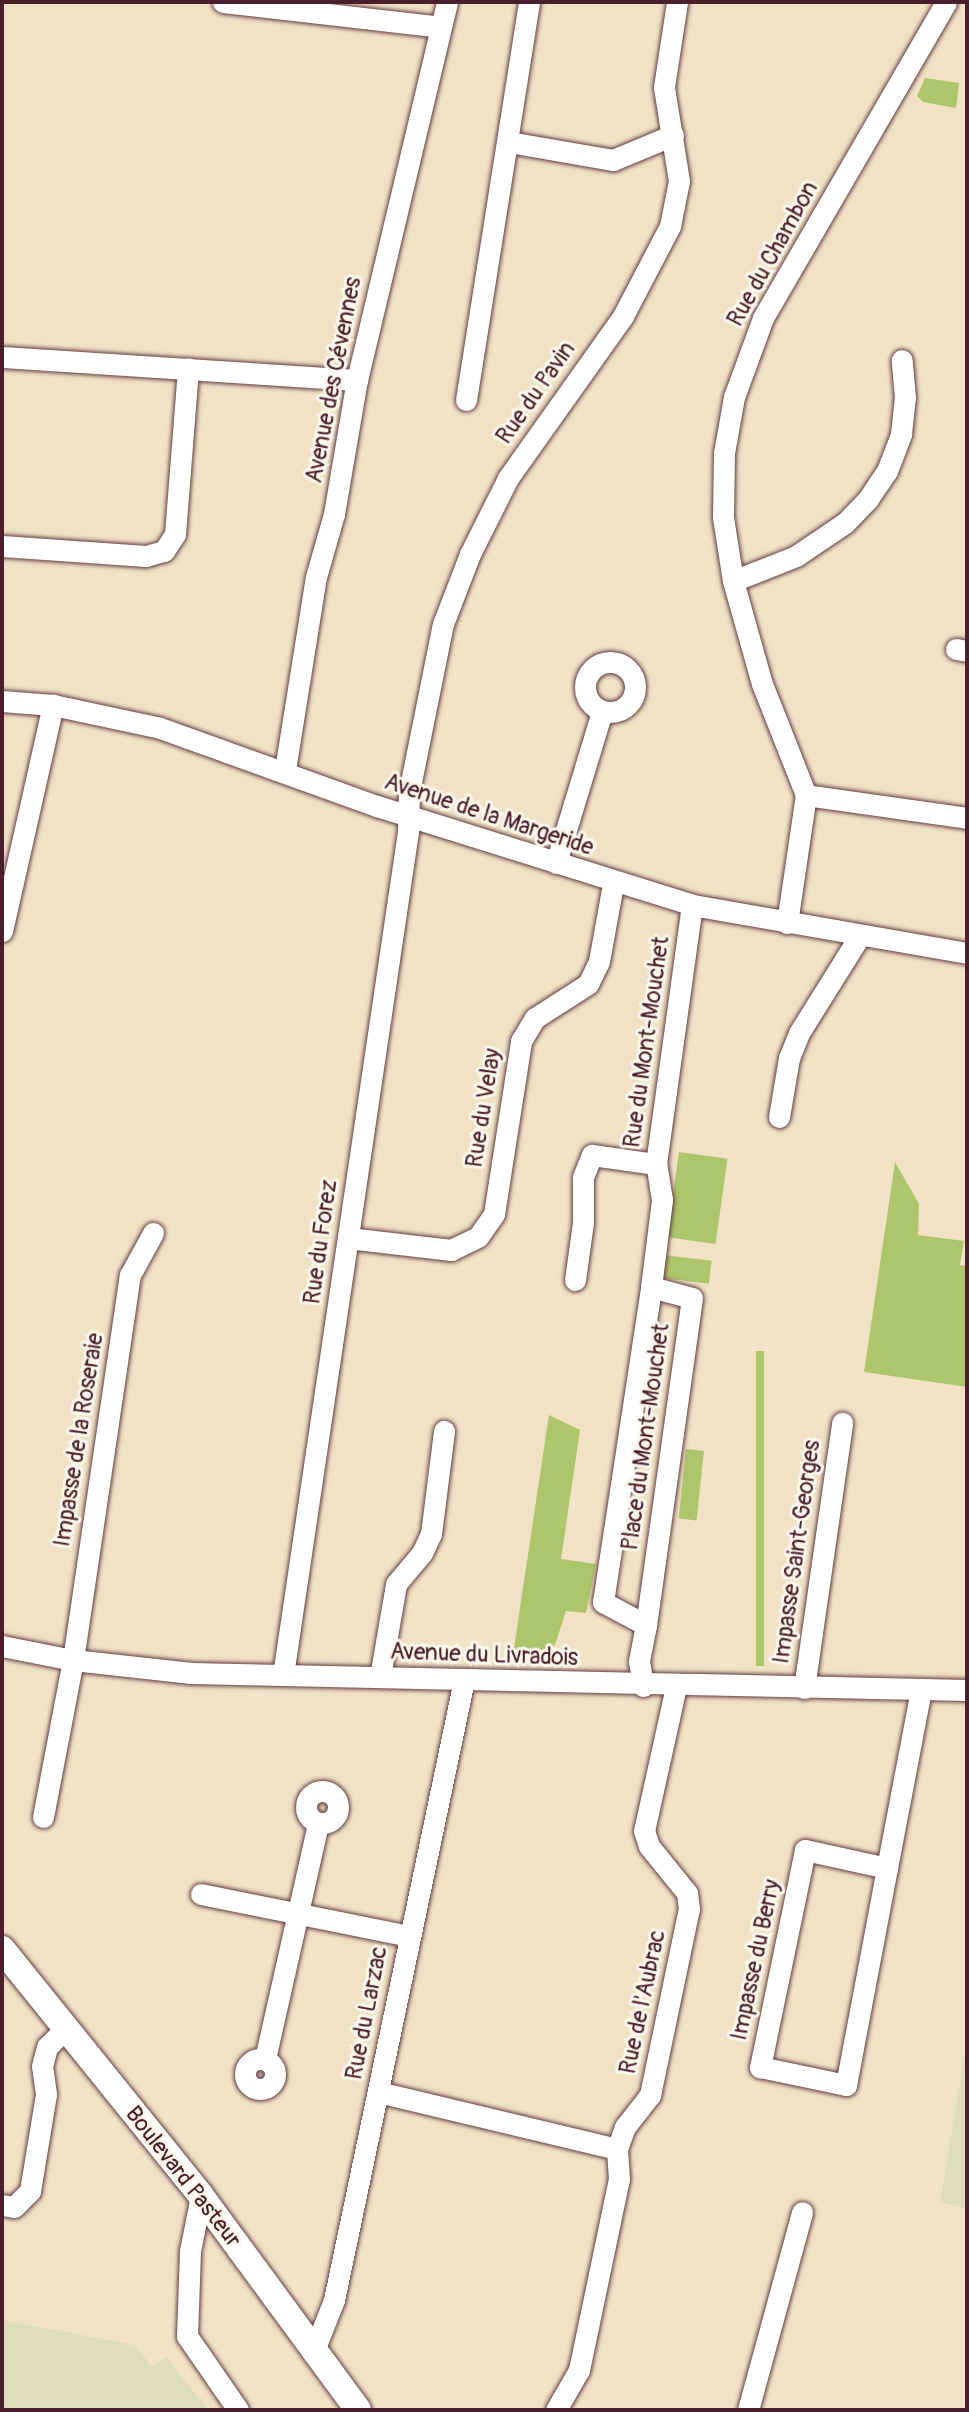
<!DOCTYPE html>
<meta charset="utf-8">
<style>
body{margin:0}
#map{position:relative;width:969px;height:2412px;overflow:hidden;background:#f1e2c5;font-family:Pangolin,sans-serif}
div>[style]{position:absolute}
.built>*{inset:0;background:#deddbb}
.green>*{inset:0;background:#adc66b;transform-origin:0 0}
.roads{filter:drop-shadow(0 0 2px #633c42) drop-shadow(0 0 2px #633c42)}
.minor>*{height:21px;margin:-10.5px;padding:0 10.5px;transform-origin:10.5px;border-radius:10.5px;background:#fff}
.minor>.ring{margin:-10.5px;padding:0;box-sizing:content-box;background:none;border:21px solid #fff;border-radius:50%}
.major>*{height:26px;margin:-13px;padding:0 13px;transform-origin:13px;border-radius:13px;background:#fff}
span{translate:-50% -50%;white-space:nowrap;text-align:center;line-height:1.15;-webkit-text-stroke:6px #fbf7ec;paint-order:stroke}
.street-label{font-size:23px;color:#4a1f2b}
.frame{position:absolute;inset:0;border:4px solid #4a1f2b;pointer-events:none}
</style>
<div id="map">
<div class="built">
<i style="clip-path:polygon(967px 2039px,967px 2209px,940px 2202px)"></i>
<i style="clip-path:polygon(2px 2320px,135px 2345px,152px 2367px,166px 2357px,208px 2410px,2px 2410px)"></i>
</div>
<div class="green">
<i style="clip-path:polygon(925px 78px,959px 83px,956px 108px,923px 102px,917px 96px)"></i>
<i style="left:679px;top:1152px;width:49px;height:86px;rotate:8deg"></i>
<i style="clip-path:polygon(895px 1162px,919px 1204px,918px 1235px,964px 1241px,960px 1265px,967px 1266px,967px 1387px,864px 1372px)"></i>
<i style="left:664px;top:1255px;width:48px;height:23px;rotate:7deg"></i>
<i style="left:756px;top:1351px;width:8px;height:315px"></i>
<i style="clip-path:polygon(549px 1415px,580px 1430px,561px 1559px,596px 1564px,586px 1613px,566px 1611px,550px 1660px,512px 1661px)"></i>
<i style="left:686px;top:1449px;width:18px;height:70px;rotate:6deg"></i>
</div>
<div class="roads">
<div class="minor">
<i style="left:223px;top:2px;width:219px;rotate:6.5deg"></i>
<i style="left:509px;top:142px;width:106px;rotate:9.8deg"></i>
<i style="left:613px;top:160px;width:65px;rotate:-22.6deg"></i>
<i style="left:2px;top:357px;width:356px;rotate:3.7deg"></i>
<i style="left:466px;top:400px;width:403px;rotate:-81deg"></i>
<i style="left:2px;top:546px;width:144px;rotate:4deg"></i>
<i style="left:146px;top:556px;width:19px;rotate:-16deg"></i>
<i style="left:164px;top:551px;width:20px;rotate:-57deg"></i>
<i style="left:175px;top:534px;width:166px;rotate:-85.5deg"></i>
<i style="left:733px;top:581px;width:68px;rotate:-21.6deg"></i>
<i style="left:796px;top:556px;width:59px;rotate:-34deg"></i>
<i style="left:845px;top:523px;width:33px;rotate:-46deg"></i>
<i style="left:868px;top:499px;width:34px;rotate:-56deg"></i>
<i style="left:887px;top:471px;width:40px;rotate:-69deg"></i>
<i style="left:901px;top:434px;width:36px;rotate:-84deg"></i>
<i style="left:905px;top:398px;width:38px;rotate:-95deg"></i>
<i style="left:956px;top:649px;width:11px;rotate:10deg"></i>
<i class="ring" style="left:585px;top:662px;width:29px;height:29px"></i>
<i style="left:2px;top:701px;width:51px;rotate:4.5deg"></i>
<i style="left:53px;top:705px;width:109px;rotate:12.1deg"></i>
<i style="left:160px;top:728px;width:231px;rotate:19.8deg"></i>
<i style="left:377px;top:806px;width:330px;rotate:17.4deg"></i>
<i style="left:692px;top:905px;width:279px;rotate:9.9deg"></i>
<i style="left:285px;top:770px;width:195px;rotate:-80.9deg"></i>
<i style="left:316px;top:577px;width:66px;rotate:-74.1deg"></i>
<i style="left:334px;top:514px;width:136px;rotate:-80.3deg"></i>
<i style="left:357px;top:380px;width:389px;rotate:-76.6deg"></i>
<i style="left:806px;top:795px;width:163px;rotate:8.1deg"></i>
<i style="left:556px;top:863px;width:158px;rotate:-73.1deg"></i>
<i style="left:787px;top:923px;width:129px;rotate:-81.6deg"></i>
<i style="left:806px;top:795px;width:119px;rotate:-111.6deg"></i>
<i style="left:762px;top:684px;width:107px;rotate:-105.7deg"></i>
<i style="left:733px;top:581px;width:65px;rotate:-98.9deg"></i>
<i style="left:723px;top:517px;width:64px;rotate:-89.1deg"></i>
<i style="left:724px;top:453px;width:57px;rotate:-79.9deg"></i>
<i style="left:734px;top:397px;width:84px;rotate:-69.8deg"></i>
<i style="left:763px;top:318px;width:365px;rotate:-59.9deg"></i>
<i style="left:2px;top:931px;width:232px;rotate:-77.3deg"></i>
<i style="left:779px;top:1117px;width:60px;rotate:-80.4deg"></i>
<i style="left:789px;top:1058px;width:27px;rotate:-68deg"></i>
<i style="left:799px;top:1033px;width:113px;rotate:-58deg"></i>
<i style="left:348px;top:1238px;width:104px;rotate:6.6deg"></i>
<i style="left:451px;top:1250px;width:30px;rotate:-26deg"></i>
<i style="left:478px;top:1237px;width:28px;rotate:-55deg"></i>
<i style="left:494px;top:1214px;width:175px;rotate:-81.1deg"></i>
<i style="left:521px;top:1041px;width:27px;rotate:-59deg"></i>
<i style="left:535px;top:1018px;width:63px;rotate:-32.7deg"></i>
<i style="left:588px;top:984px;width:25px;rotate:-64deg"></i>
<i style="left:599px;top:961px;width:78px;rotate:-79.7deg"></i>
<i style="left:575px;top:1280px;width:59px;rotate:-82.1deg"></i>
<i style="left:583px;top:1222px;width:45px;rotate:-90deg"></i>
<i style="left:583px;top:1177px;width:24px;rotate:-68deg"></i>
<i style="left:592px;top:1155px;width:65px;rotate:8deg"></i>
<i style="left:651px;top:1287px;width:42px;rotate:15deg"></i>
<i style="left:692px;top:1298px;width:330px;rotate:98deg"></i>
<i style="left:646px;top:1625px;width:49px;rotate:-151.9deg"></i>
<i style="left:603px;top:1602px;width:319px;rotate:-81.3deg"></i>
<i style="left:651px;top:1287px;width:88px;rotate:-82.8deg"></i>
<i style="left:662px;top:1200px;width:36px;rotate:-99deg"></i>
<i style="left:656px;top:1164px;width:261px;rotate:-82.1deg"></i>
<i style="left:2px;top:1646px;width:72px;rotate:11.2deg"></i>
<i style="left:73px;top:1660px;width:119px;rotate:6.3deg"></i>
<i style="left:191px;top:1673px;width:776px;rotate:1.25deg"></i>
<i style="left:283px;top:1675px;width:852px;rotate:-81.57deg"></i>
<i style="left:408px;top:832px;width:40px;rotate:-88.6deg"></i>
<i style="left:409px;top:792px;width:171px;rotate:-78.6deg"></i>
<i style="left:443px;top:624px;width:75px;rotate:-68.9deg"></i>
<i style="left:470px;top:554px;width:85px;rotate:-63.4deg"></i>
<i style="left:508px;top:478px;width:199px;rotate:-54.6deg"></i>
<i style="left:623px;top:316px;width:102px;rotate:-62.4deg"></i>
<i style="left:670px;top:226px;width:46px;rotate:-78.7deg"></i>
<i style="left:679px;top:181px;width:95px;rotate:-99.1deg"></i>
<i style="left:664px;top:87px;width:86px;rotate:-81.3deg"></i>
<i style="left:380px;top:1677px;width:94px;rotate:-80.2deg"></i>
<i style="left:396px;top:1584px;width:40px;rotate:-50deg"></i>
<i style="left:422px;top:1553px;width:21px;rotate:-65deg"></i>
<i style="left:431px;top:1534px;width:104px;rotate:-82.8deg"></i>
<i style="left:643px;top:1686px;width:25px;rotate:-99deg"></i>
<i style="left:639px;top:1661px;width:37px;rotate:-79deg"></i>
<i style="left:804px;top:1688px;width:268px;rotate:-81.8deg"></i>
<i class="ring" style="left:306px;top:1791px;width:11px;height:11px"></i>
<i style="left:43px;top:1817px;width:160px;rotate:-79.2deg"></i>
<i style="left:73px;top:1660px;width:389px;rotate:-81.6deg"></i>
<i style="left:130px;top:1275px;width:48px;rotate:-61.3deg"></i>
<i style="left:887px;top:1868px;width:84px;rotate:-167.6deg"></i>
<i style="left:805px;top:1850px;width:222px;rotate:101.7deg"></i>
<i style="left:760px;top:2067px;width:88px;rotate:11.8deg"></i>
<i style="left:846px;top:2085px;width:221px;rotate:-79.3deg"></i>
<i style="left:887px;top:1868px;width:181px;rotate:-79.2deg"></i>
<i style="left:201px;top:1894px;width:212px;rotate:11.4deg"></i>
<i style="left:265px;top:2059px;width:242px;rotate:-77.3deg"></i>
<i class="ring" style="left:245px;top:2059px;width:9px;height:9px"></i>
<i style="left:378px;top:2092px;width:246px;rotate:13.4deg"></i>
<i style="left:201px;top:2196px;width:56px;rotate:101.3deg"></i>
<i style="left:190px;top:2251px;width:85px;rotate:92deg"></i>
<i style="left:187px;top:2336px;width:90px;rotate:55.4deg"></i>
<i style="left:2px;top:2205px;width:12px;rotate:9deg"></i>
<i style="left:14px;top:2207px;width:23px;rotate:-45deg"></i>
<i style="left:30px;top:2191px;width:98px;rotate:-80.6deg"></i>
<i style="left:46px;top:2094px;width:28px;rotate:-98deg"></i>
<i style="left:42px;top:2066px;width:20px;rotate:-75deg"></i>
<i style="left:47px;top:2047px;width:25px;rotate:-45deg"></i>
<i style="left:313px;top:2353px;width:57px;rotate:-68.4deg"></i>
<i style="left:334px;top:2300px;width:633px;rotate:-78.16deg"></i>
<i style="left:556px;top:2410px;width:46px;rotate:-60.1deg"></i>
<i style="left:579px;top:2370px;width:195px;rotate:-78.2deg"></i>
<i style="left:619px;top:2179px;width:30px;rotate:-94deg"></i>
<i style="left:617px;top:2149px;width:23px;rotate:-70deg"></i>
<i style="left:625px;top:2127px;width:41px;rotate:-52deg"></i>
<i style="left:650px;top:2095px;width:190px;rotate:-78.2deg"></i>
<i style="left:689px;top:1909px;width:16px;rotate:-97deg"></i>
<i style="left:687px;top:1893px;width:60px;rotate:-129deg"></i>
<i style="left:649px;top:1846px;width:16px;rotate:-108deg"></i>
<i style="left:644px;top:1831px;width:148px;rotate:-77.5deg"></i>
<i style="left:748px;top:2410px;width:205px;rotate:-74.7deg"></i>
</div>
<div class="major">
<i style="left:2px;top:1949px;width:317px;rotate:51.1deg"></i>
<i style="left:201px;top:2196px;width:265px;rotate:53.7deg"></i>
</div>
</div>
<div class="street-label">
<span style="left:773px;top:254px;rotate:-61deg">Rue du Chambon</span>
<span style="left:334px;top:380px;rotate:-79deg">Avenue des Cévennes</span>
<span style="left:536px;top:393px;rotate:-55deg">Rue du Pavin</span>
<span style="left:489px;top:815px;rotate:18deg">Avenue de la Margeride</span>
<span style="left:647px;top:1042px;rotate:-82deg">Rue du Mont-Mouchet</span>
<span style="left:484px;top:1108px;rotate:-81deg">Rue du Velay</span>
<span style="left:321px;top:1242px;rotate:-82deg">Rue du Forez</span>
<span style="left:646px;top:1437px;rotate:-82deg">Place du Mont-Mouchet</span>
<span style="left:79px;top:1440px;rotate:-81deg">Impasse de la Roseraie</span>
<span style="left:797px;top:1552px;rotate:-82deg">Impasse Saint-Georges</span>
<span style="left:484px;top:1655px;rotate:2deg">Avenue du Livradois</span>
<span style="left:756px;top:1960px;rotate:-78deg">Impasse du Berry</span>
<span style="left:643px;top:2002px;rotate:-78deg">Rue de l'Aubrac</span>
<span style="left:367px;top:2013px;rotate:-79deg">Rue du Larzac</span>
<span style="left:183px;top:2177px;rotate:52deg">Boulevard Pasteur</span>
</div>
<div class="frame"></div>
</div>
